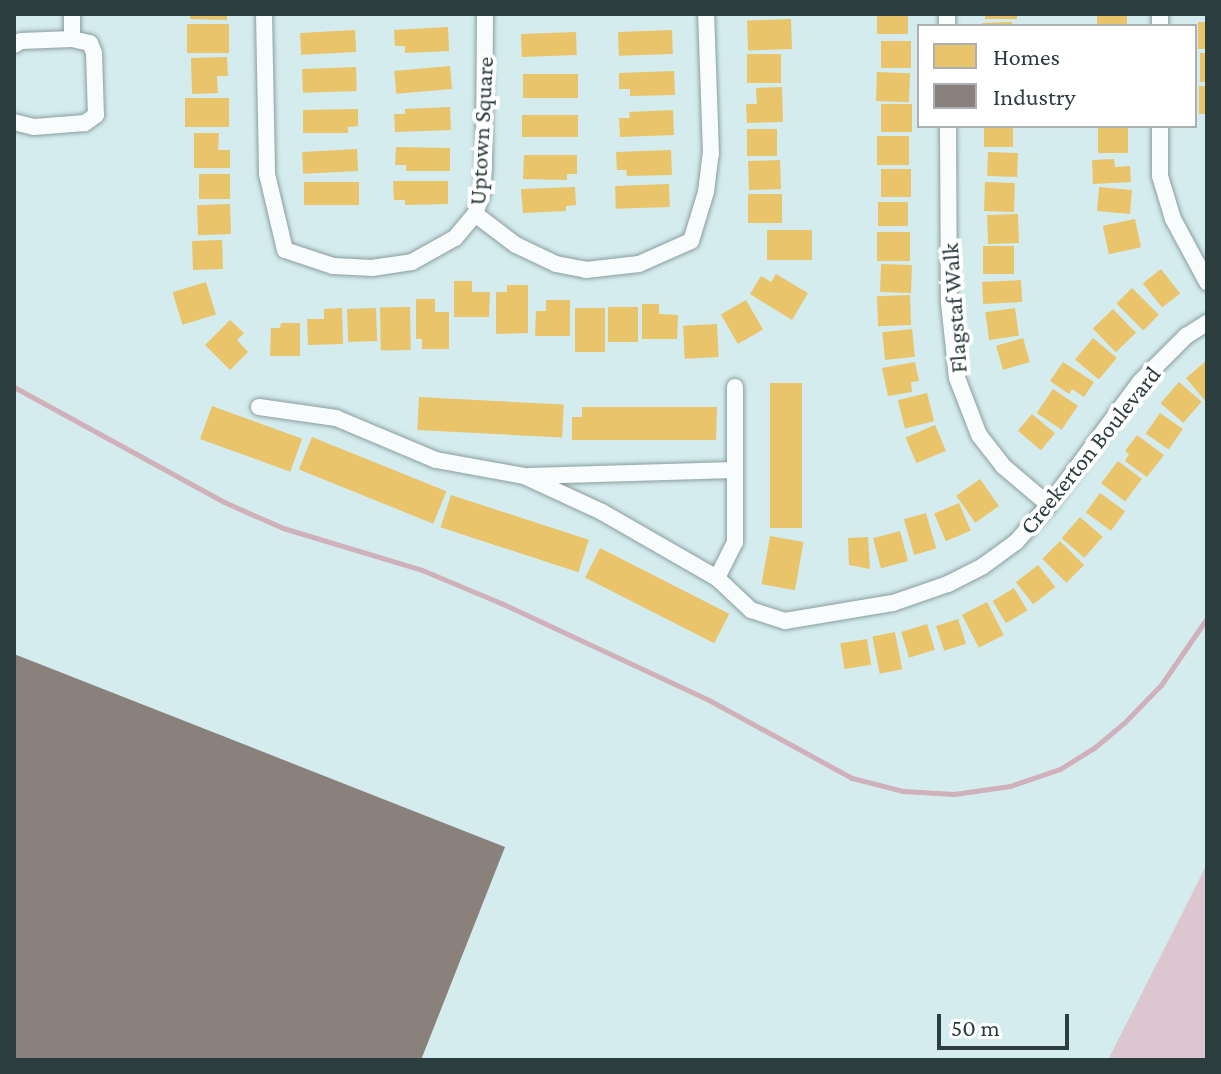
<!DOCTYPE html>
<style>
body{margin:0}
#map{position:relative;width:1221px;height:1074px;overflow:hidden;background:#d4ecee;font-family:"Crimson Pro",serif}
div>[style]{position:absolute}
.forest>*{inset:0;background:#dcc7d0}
.homes>*{inset:0;background:#e9c46a;transform-origin:0 0}
.industry>*{inset:0;background:#8a817c}
.stream>*{height:5px;margin:-2.5px;padding:0 2.5px;transform-origin:2.5px;border-radius:2.5px;background:#d0b0bb}
.roads{filter:drop-shadow(0 0 2px #8b9d9f) drop-shadow(0 0 2px #8b9d9f)}
.street>*{height:16px;margin:-8px;padding:0 8px;transform-origin:8px;border-radius:8px;background:#f9fcfc}
span{translate:-50% -50%;white-space:nowrap;text-align:center;line-height:1.15;-webkit-text-stroke:8px #fff;paint-order:stroke}
.street-label{font-size:24px;color:#2c3d3e}
.frame{position:absolute;inset:0;border:16px solid #2c3d3e;pointer-events:none}
.legend{position:absolute;left:917px;top:24px;width:280px;height:104px;box-sizing:border-box;background:#fff;border:2px solid #abb1b2;margin:0;padding:10px 14px;list-style:none;font-size:24px;color:#2c3d3e}
.legend li{display:flex;align-items:center;gap:16px;height:40px}
.legend b{width:40px;border:2px solid #abb1b2}
.scale{position:absolute;left:937px;top:1014px;width:132px;height:36px;box-sizing:border-box;border:4px solid #2c3d3e;border-top:0;padding-left:10px;font-size:24px;line-height:28px;white-space:nowrap;color:#2c3d3e;-webkit-text-stroke:6px #fff;paint-order:stroke}
</style>
<div id="map">
<div class="forest">
<i style="clip-path:polygon(1207px 863px,1207px 1060px,1108px 1060px,1197px 884px)"></i>
</div>
<div class="homes">
<i style="clip-path:polygon(190px 14px,227px 14px,227px 20px,190px 19px)"></i>
<i style="left:877px;top:14px;width:31px;height:20px"></i>
<i style="left:985px;top:14px;width:32px;height:5px"></i>
<i style="left:1097px;top:14px;width:30px;height:11px"></i>
<i style="left:791px;top:19px;width:30px;height:44px;rotate:88deg"></i>
<i style="clip-path:polygon(1012px 22px,1012px 26px,982px 26px,982px 23px)"></i>
<i style="left:1198px;top:22px;width:9px;height:27px"></i>
<i style="left:187px;top:24px;width:42px;height:29px"></i>
<i style="clip-path:polygon(448px 27px,449px 51px,405px 53px,405px 46px,395px 46px,394px 30px)"></i>
<i style="left:355px;top:30px;width:22px;height:55px;rotate:87deg"></i>
<i style="left:672px;top:30px;width:24px;height:54px;rotate:88deg"></i>
<i style="left:576px;top:32px;width:23px;height:55px;rotate:88deg"></i>
<i style="left:881px;top:41px;width:30px;height:27px"></i>
<i style="left:1200px;top:53px;width:7px;height:29px"></i>
<i style="left:747px;top:54px;width:34px;height:29px"></i>
<i style="clip-path:polygon(227px 57px,228px 76px,217px 76px,218px 93px,192px 94px,191px 58px)"></i>
<i style="left:450px;top:66px;width:23px;height:56px;rotate:85deg"></i>
<i style="left:356px;top:67px;width:24px;height:54px;rotate:88deg"></i>
<i style="clip-path:polygon(674px 71px,675px 95px,630px 96px,630px 89px,619px 89px,619px 73px)"></i>
<i style="left:877px;top:72px;width:33px;height:29px;rotate:2deg"></i>
<i style="left:523px;top:74px;width:55px;height:24px"></i>
<i style="left:1199px;top:86px;width:8px;height:28px"></i>
<i style="clip-path:polygon(782px 87px,783px 122px,747px 123px,746px 104px,757px 104px,756px 88px)"></i>
<i style="left:185px;top:98px;width:44px;height:29px"></i>
<i style="left:881px;top:104px;width:31px;height:28px"></i>
<i style="clip-path:polygon(450px 107px,451px 130px,395px 132px,394px 114px,405px 114px,405px 109px)"></i>
<i style="clip-path:polygon(358px 109px,358px 126px,348px 127px,348px 133px,303px 133px,303px 110px)"></i>
<i style="clip-path:polygon(673px 110px,674px 135px,620px 137px,619px 118px,630px 118px,629px 112px)"></i>
<i style="left:522px;top:115px;width:56px;height:22px"></i>
<i style="left:984px;top:126px;width:29px;height:21px"></i>
<i style="left:1098px;top:126px;width:30px;height:27px"></i>
<i style="left:747px;top:129px;width:30px;height:27px"></i>
<i style="clip-path:polygon(194px 133px,219px 133px,218px 150px,230px 150px,230px 168px,194px 168px)"></i>
<i style="left:877px;top:136px;width:32px;height:29px"></i>
<i style="clip-path:polygon(396px 147px,450px 148px,450px 171px,406px 171px,406px 165px,395px 165px)"></i>
<i style="left:357px;top:149px;width:22px;height:55px;rotate:87deg"></i>
<i style="clip-path:polygon(671px 150px,672px 175px,627px 176px,626px 170px,617px 170px,616px 152px)"></i>
<i style="left:988px;top:152px;width:30px;height:24px;rotate:2deg"></i>
<i style="clip-path:polygon(524px 155px,577px 155px,577px 174px,567px 174px,567px 180px,523px 179px)"></i>
<i style="clip-path:polygon(1114px 159px,1115px 167px,1130px 166px,1131px 182px,1093px 184px,1092px 160px)"></i>
<i style="left:780px;top:160px;width:29px;height:32px;rotate:88deg"></i>
<i style="left:881px;top:169px;width:30px;height:28px"></i>
<i style="left:199px;top:174px;width:31px;height:25px"></i>
<i style="clip-path:polygon(393px 181px,448px 181px,448px 204px,405px 205px,405px 200px,394px 200px)"></i>
<i style="left:359px;top:182px;width:23px;height:55px;rotate:90deg"></i>
<i style="left:985px;top:182px;width:30px;height:29px;rotate:2deg"></i>
<i style="left:669px;top:184px;width:23px;height:54px;rotate:88deg"></i>
<i style="clip-path:polygon(575px 187px,576px 205px,566px 206px,566px 211px,523px 213px,521px 189px)"></i>
<i style="left:1132px;top:190px;width:24px;height:33px;rotate:95deg"></i>
<i style="left:748px;top:194px;width:34px;height:29px"></i>
<i style="left:908px;top:202px;width:24px;height:30px;rotate:90deg"></i>
<i style="left:230px;top:204px;width:30px;height:33px;rotate:88deg"></i>
<i style="left:1018px;top:214px;width:29px;height:31px;rotate:88deg"></i>
<i style="left:1135px;top:219px;width:29px;height:33px;rotate:78deg"></i>
<i style="left:767px;top:230px;width:45px;height:30px"></i>
<i style="left:877px;top:232px;width:33px;height:29px"></i>
<i style="left:222px;top:240px;width:29px;height:30px;rotate:88deg"></i>
<i style="left:1014px;top:246px;width:28px;height:31px;rotate:90deg"></i>
<i style="left:881px;top:264px;width:31px;height:28px;rotate:2deg"></i>
<i style="left:1161px;top:269px;width:31px;height:23px;rotate:52deg"></i>
<i style="clip-path:polygon(776px 274px,808px 293px,792px 320px,750px 294px,761px 276px,771px 282px)"></i>
<i style="left:1021px;top:280px;width:22px;height:39px;rotate:87deg"></i>
<i style="clip-path:polygon(454px 281px,472px 281px,472px 292px,490px 292px,489px 317px,454px 317px)"></i>
<i style="left:206px;top:282px;width:34px;height:35px;rotate:73deg"></i>
<i style="clip-path:polygon(507px 285px,528px 285px,528px 333px,496px 334px,496px 292px,507px 292px)"></i>
<i style="left:1132px;top:288px;width:38px;height:22px;rotate:45deg"></i>
<i style="left:910px;top:295px;width:30px;height:33px;rotate:88deg"></i>
<i style="clip-path:polygon(416px 299px,435px 299px,435px 312px,449px 312px,449px 349px,422px 349px,422px 339px,416px 339px)"></i>
<i style="clip-path:polygon(546px 300px,570px 300px,570px 336px,535px 336px,536px 311px,546px 311px)"></i>
<i style="left:746px;top:300px;width:34px;height:29px;rotate:60deg"></i>
<i style="clip-path:polygon(642px 304px,659px 304px,659px 314px,678px 315px,677px 339px,642px 339px)"></i>
<i style="left:410px;top:307px;width:43px;height:30px;rotate:89deg"></i>
<i style="left:608px;top:307px;width:30px;height:35px"></i>
<i style="clip-path:polygon(342px 308px,343px 344px,308px 345px,307px 319px,324px 319px,324px 309px)"></i>
<i style="left:376px;top:308px;width:33px;height:29px;rotate:88deg"></i>
<i style="left:575px;top:308px;width:30px;height:44px"></i>
<i style="left:1015px;top:308px;width:28px;height:30px;rotate:82deg"></i>
<i style="left:1113px;top:309px;width:33px;height:28px;rotate:46deg"></i>
<i style="clip-path:polygon(230px 320px,244px 333px,237px 340px,248px 352px,230px 370px,205px 345px)"></i>
<i style="clip-path:polygon(281px 323px,300px 323px,300px 356px,270px 356px,271px 328px,280px 328px)"></i>
<i style="left:717px;top:324px;width:33px;height:34px;rotate:87deg"></i>
<i style="left:912px;top:329px;width:28px;height:30px;rotate:84deg"></i>
<i style="left:1023px;top:338px;width:25px;height:28px;rotate:74deg"></i>
<i style="left:1093px;top:338px;width:31px;height:28px;rotate:40deg"></i>
<i style="clip-path:polygon(1207px 360px,1207px 403px,1186px 378px)"></i>
<i style="clip-path:polygon(915px 362px,919px 381px,911px 382px,912px 392px,888px 396px,882px 368px)"></i>
<i style="clip-path:polygon(1063px 362px,1094px 382px,1084px 397px,1072px 389px,1069px 394px,1050px 381px)"></i>
<i style="left:1179px;top:382px;width:30px;height:28px;rotate:41deg"></i>
<i style="left:770px;top:383px;width:32px;height:145px"></i>
<i style="left:1053px;top:389px;width:30px;height:29px;rotate:34deg"></i>
<i style="left:927px;top:393px;width:29px;height:30px;rotate:76deg"></i>
<i style="left:419px;top:397px;width:145px;height:33px;rotate:3deg"></i>
<i style="left:212px;top:406px;width:96px;height:35px;rotate:20deg"></i>
<i style="clip-path:polygon(582px 407px,717px 407px,716px 440px,572px 440px,572px 417px,582px 417px)"></i>
<i style="left:1160px;top:413px;width:28px;height:25px;rotate:35deg"></i>
<i style="left:1032px;top:414px;width:30px;height:22px;rotate:40deg"></i>
<i style="left:935px;top:425px;width:28px;height:32px;rotate:67deg"></i>
<i style="clip-path:polygon(1137px 435px,1164px 455px,1147px 477px,1125px 461px,1129px 454px,1125px 451px)"></i>
<i style="left:312px;top:437px;width:145px;height:35px;rotate:22deg"></i>
<i style="left:1118px;top:461px;width:30px;height:28px;rotate:37deg"></i>
<i style="left:980px;top:479px;width:33px;height:29px;rotate:55deg"></i>
<i style="left:1100px;top:493px;width:31px;height:24px;rotate:36deg"></i>
<i style="left:451px;top:495px;width:145px;height:34px;rotate:18deg"></i>
<i style="left:959px;top:503px;width:30px;height:27px;rotate:67deg"></i>
<i style="left:926px;top:513px;width:37px;height:23px;rotate:74deg"></i>
<i style="left:1080px;top:517px;width:30px;height:28px;rotate:41deg"></i>
<i style="left:900px;top:531px;width:31px;height:28px;rotate:75deg"></i>
<i style="left:770px;top:536px;width:34px;height:49px;rotate:10deg"></i>
<i style="clip-path:polygon(868px 537px,870px 569px,849px 565px,848px 538px)"></i>
<i style="left:1060px;top:541px;width:34px;height:25px;rotate:45deg"></i>
<i style="left:600px;top:548px;width:145px;height:33px;rotate:27deg"></i>
<i style="left:1038px;top:565px;width:28px;height:28px;rotate:52deg"></i>
<i style="left:1014px;top:588px;width:26px;height:25px;rotate:59deg"></i>
<i style="left:987px;top:602px;width:37px;height:28px;rotate:63deg"></i>
<i style="left:958px;top:619px;width:26px;height:23px;rotate:72deg"></i>
<i style="left:927px;top:624px;width:27px;height:27px;rotate:73deg"></i>
<i style="left:895px;top:632px;width:38px;height:23px;rotate:79deg"></i>
<i style="left:867px;top:639px;width:26px;height:27px;rotate:81deg"></i>
</div>
<div class="industry">
<i style="clip-path:polygon(14px 654px,505px 847px,421px 1060px,14px 1060px)"></i>
</div>
<div class="stream">
<i style="left:14px;top:387px;width:239px;rotate:28.7deg"></i>
<i style="left:224px;top:502px;width:64px;rotate:23.8deg"></i>
<i style="left:283px;top:528px;width:145px;rotate:16.8deg"></i>
<i style="left:422px;top:570px;width:86px;rotate:22.7deg"></i>
<i style="left:501px;top:603px;width:227px;rotate:25deg"></i>
<i style="left:707px;top:699px;width:165px;rotate:28.6deg"></i>
<i style="left:852px;top:778px;width:53px;rotate:14.3deg"></i>
<i style="left:903px;top:791px;width:51px;rotate:3.4deg"></i>
<i style="left:954px;top:794px;width:57px;rotate:-8.1deg"></i>
<i style="left:1010px;top:786px;width:53px;rotate:-18.8deg"></i>
<i style="left:1060px;top:769px;width:40px;rotate:-32deg"></i>
<i style="left:1094px;top:748px;width:39px;rotate:-40deg"></i>
<i style="left:1124px;top:723px;width:53px;rotate:-45.8deg"></i>
<i style="left:1161px;top:685px;width:81px;rotate:-55.5deg"></i>
</div>
<div class="roads">
<div class="street">
<i style="left:72px;top:14px;width:25px;rotate:90deg"></i>
<i style="left:264px;top:14px;width:160px;rotate:88.9deg"></i>
<i style="left:267px;top:174px;width:78px;rotate:76.7deg"></i>
<i style="left:285px;top:250px;width:51px;rotate:18.4deg"></i>
<i style="left:333px;top:266px;width:39px;rotate:3deg"></i>
<i style="left:372px;top:268px;width:40px;rotate:-8.5deg"></i>
<i style="left:412px;top:262px;width:49px;rotate:-29.2deg"></i>
<i style="left:455px;top:238px;width:31px;rotate:-50deg"></i>
<i style="left:485px;top:14px;width:153px;rotate:90.4deg"></i>
<i style="left:484px;top:167px;width:26px;rotate:94deg"></i>
<i style="left:482px;top:193px;width:22px;rotate:108deg"></i>
<i style="left:475px;top:214px;width:51px;rotate:37.1deg"></i>
<i style="left:516px;top:245px;width:44px;rotate:25.4deg"></i>
<i style="left:556px;top:264px;width:31px;rotate:11deg"></i>
<i style="left:586px;top:270px;width:53px;rotate:-6.5deg"></i>
<i style="left:639px;top:264px;width:57px;rotate:-23.9deg"></i>
<i style="left:691px;top:241px;width:51px;rotate:-73deg"></i>
<i style="left:706px;top:192px;width:38px;rotate:-83deg"></i>
<i style="left:711px;top:154px;width:140px;rotate:-92deg"></i>
<i style="left:947px;top:14px;width:12px;rotate:90deg"></i>
<i style="left:1160px;top:14px;width:12px;rotate:90deg"></i>
<i style="left:14px;top:45px;width:8px;rotate:-30deg"></i>
<i style="left:21px;top:41px;width:51px;rotate:-2.2deg"></i>
<i style="left:72px;top:39px;width:18px;rotate:13deg"></i>
<i style="left:90px;top:43px;width:11px;rotate:68deg"></i>
<i style="left:94px;top:53px;width:62px;rotate:88.2deg"></i>
<i style="left:96px;top:115px;width:14px;rotate:144deg"></i>
<i style="left:85px;top:123px;width:51px;rotate:175.5deg"></i>
<i style="left:34px;top:127px;width:21px;rotate:-166deg"></i>
<i style="left:948px;top:126px;width:177px;rotate:89.7deg"></i>
<i style="left:949px;top:303px;width:75px;rotate:83.9deg"></i>
<i style="left:957px;top:378px;width:61px;rotate:68.9deg"></i>
<i style="left:979px;top:435px;width:39px;rotate:52deg"></i>
<i style="left:1003px;top:466px;width:60px;rotate:40.3deg"></i>
<i style="left:1160px;top:126px;width:50px;rotate:90deg"></i>
<i style="left:1160px;top:176px;width:45px;rotate:73.2deg"></i>
<i style="left:1173px;top:219px;width:72px;rotate:61.6deg"></i>
<i style="left:259px;top:407px;width:78px;rotate:8.1deg"></i>
<i style="left:336px;top:418px;width:108px;rotate:22.8deg"></i>
<i style="left:436px;top:460px;width:89px;rotate:10.3deg"></i>
<i style="left:524px;top:476px;width:86px;rotate:24.8deg"></i>
<i style="left:602px;top:512px;width:133px;rotate:29.9deg"></i>
<i style="left:717px;top:578px;width:47px;rotate:43.3deg"></i>
<i style="left:751px;top:610px;width:36px;rotate:18deg"></i>
<i style="left:785px;top:621px;width:109px;rotate:-9.5deg"></i>
<i style="left:893px;top:603px;width:58px;rotate:-19.1deg"></i>
<i style="left:948px;top:584px;width:39px;rotate:-27deg"></i>
<i style="left:983px;top:566px;width:41px;rotate:-36deg"></i>
<i style="left:1016px;top:542px;width:50px;rotate:-48.3deg"></i>
<i style="left:1049px;top:505px;width:153px;rotate:-53.5deg"></i>
<i style="left:1140px;top:382px;width:65px;rotate:-45deg"></i>
<i style="left:1186px;top:336px;width:25px;rotate:-32deg"></i>
<i style="left:529px;top:476px;width:206px;rotate:-1.7deg"></i>
<i style="left:717px;top:578px;width:40px;rotate:-63.4deg"></i>
<i style="left:735px;top:542px;width:155px;rotate:-90deg"></i>
</div>
</div>
<div class="street-label">
<span style="left:481px;top:131px;rotate:-87deg">Uptown Square</span>
<span style="left:954px;top:308px;rotate:-94deg">Flagstaf Walk</span>
<span style="left:1090px;top:450px;rotate:-51deg">Creekerton Boulevard</span>
</div>
<div class="frame"></div>
<ul class="legend">
<li><b style="height:22px;background:#e9c46a"></b>Homes</li>
<li><b style="height:22px;background:#8a817c"></b>Industry</li>
</ul>
<div class="scale">50 m</div>
</div>
